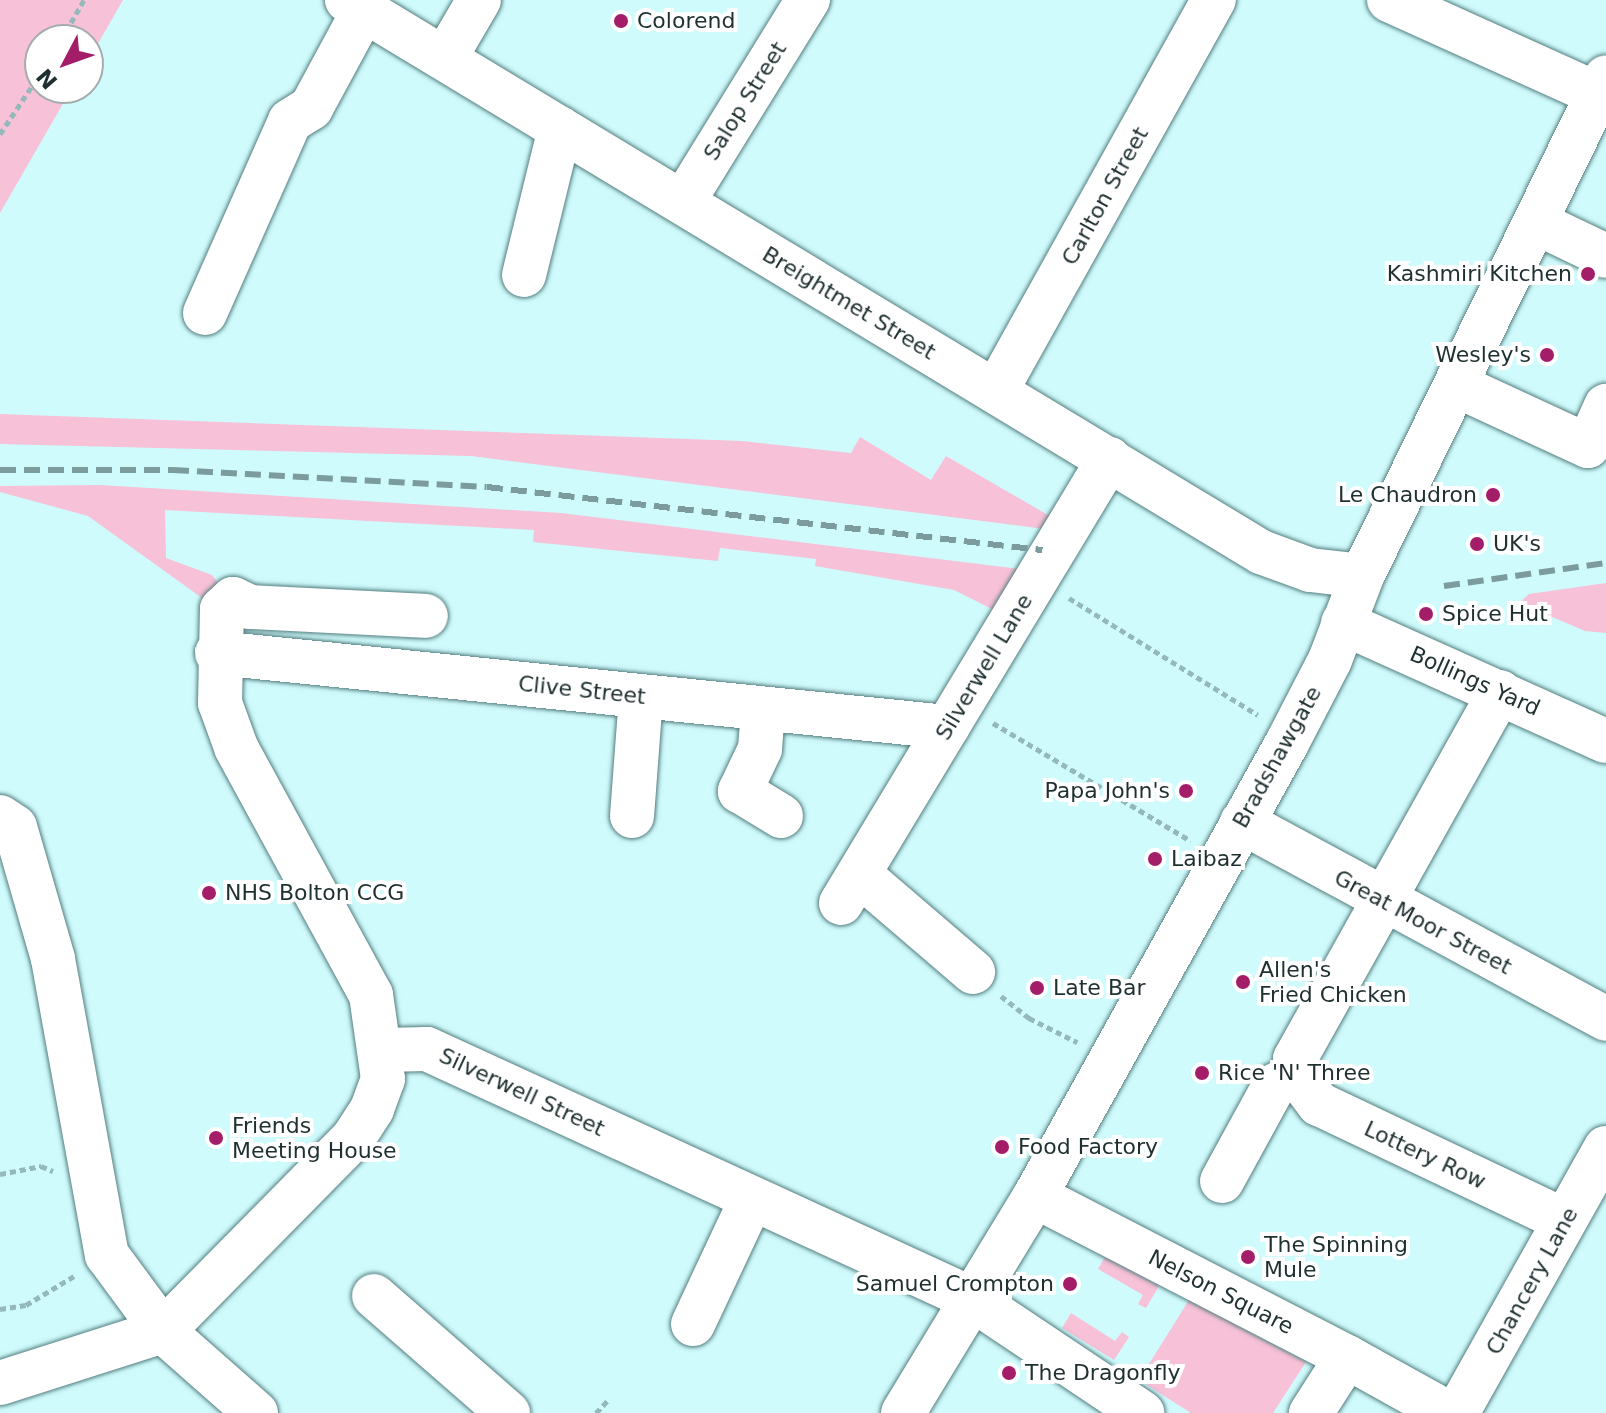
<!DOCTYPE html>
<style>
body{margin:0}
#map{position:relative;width:1606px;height:1413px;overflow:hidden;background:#cffbfd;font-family:"DejaVu Sans",sans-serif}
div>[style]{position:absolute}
.green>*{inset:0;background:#f7c1d7}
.path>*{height:5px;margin-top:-2.5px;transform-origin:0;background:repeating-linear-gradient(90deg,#95b8ba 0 6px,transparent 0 10px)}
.roads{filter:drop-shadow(0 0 2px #547d7e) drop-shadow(0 0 2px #547d7e)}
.minor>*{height:44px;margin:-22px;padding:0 22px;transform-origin:22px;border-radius:22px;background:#fff}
.major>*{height:44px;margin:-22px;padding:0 22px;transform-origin:22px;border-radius:22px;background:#fff}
.rail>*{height:6px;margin-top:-3px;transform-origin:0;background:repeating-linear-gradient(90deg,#7c9b9c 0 16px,transparent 0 24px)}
.dots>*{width:22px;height:22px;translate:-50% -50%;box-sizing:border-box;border:4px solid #fff;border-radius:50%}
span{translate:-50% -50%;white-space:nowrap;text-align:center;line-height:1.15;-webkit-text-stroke:8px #fff;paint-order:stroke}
.poi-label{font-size:22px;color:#1f3031}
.left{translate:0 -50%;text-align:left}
.right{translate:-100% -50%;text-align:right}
.street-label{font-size:22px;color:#1f3031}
.north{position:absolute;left:24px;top:24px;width:80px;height:80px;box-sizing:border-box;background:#fff;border:2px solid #a5acad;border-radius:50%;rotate:229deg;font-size:22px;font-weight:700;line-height:32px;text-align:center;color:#1f3031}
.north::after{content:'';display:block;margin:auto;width:28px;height:36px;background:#a31d69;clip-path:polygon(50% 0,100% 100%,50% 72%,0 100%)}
</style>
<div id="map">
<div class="green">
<i style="clip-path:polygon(0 0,123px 0,88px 61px,88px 40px,40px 40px,40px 88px,72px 88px,0 213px)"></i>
<i style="clip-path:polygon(0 414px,742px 441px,851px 453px,860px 437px,931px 480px,946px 456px,1060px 522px,1053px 530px,471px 456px,0 444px)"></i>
<i style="clip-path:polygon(100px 485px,561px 513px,1029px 570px,998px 612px,954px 590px,815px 566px,816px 559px,720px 548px,718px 561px,533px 542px,534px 530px,165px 510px,166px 558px,212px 575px,223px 590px,209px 603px,88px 516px,0 492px,0 486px)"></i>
<i style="clip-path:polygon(1606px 583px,1606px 633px,1585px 631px,1519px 603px,1529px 594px)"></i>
<i style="clip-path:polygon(1106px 1255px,1159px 1286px,1146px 1308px,1138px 1304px,1143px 1295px,1098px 1269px)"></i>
<i style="clip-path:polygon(1189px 1300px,1306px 1362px,1273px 1413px,1191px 1413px,1139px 1380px)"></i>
<i style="clip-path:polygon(1071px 1313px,1115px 1341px,1122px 1332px,1129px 1337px,1114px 1360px,1062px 1328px)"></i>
</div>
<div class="path">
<i style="left:61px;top:40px;width:46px;rotate:-60.1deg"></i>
<i style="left:0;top:134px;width:72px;rotate:-56.3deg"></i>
<i style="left:1069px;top:598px;width:222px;rotate:31.8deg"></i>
<i style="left:993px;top:723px;width:230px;rotate:30.8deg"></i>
<i style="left:1001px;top:996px;width:36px;rotate:38deg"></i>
<i style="left:1029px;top:1018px;width:54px;rotate:26.6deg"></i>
<i style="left:0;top:1174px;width:42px;rotate:-11deg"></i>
<i style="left:41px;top:1166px;width:13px;rotate:23deg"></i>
<i style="left:0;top:1309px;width:26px;rotate:-9deg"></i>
<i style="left:26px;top:1305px;width:56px;rotate:-31.1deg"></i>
<i style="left:596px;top:1413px;width:18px;rotate:-47deg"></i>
</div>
<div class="roads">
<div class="minor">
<i style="left:347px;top:0;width:1068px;rotate:31.13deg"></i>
<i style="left:1261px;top:552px;width:52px;rotate:20.2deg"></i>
<i style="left:1310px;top:570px;width:52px;rotate:6.6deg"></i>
<i style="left:1389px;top:0;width:230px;rotate:24.3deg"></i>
<i style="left:445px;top:58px;width:67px;rotate:-59.6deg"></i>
<i style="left:683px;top:202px;width:238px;rotate:-58.3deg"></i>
<i style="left:1537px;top:223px;width:76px;rotate:25.6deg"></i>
<i style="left:524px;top:275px;width:151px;rotate:-76.2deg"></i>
<i style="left:205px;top:313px;width:210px;rotate:-66.1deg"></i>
<i style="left:290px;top:121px;width:25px;rotate:-32deg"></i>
<i style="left:311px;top:108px;width:111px;rotate:-61.6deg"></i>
<i style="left:1458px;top:386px;width:143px;rotate:24.8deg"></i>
<i style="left:1588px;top:446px;width:44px;rotate:-65.8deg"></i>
<i style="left:996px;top:391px;width:448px;rotate:-60.9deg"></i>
<i style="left:1343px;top:623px;width:288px;rotate:24.2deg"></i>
<i style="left:217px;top:653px;width:734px;rotate:5.79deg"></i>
<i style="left:1500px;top:692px;width:420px;rotate:119.2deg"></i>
<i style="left:1295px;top:1059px;width:15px;rotate:86deg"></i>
<i style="left:1296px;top:1074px;width:38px;rotate:53deg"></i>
<i style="left:1319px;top:1104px;width:272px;rotate:25.4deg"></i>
<i style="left:763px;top:709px;width:40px;rotate:94.3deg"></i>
<i style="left:760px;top:749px;width:47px;rotate:115.5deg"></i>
<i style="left:740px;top:791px;width:48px;rotate:31.4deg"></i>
<i style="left:632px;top:816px;width:120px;rotate:-85.7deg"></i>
<i style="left:0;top:817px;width:18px;rotate:34deg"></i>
<i style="left:15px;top:827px;width:137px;rotate:73.9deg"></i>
<i style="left:53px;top:959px;width:301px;rotate:79.7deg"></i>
<i style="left:107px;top:1255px;width:94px;rotate:53.6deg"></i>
<i style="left:163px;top:1331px;width:124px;rotate:41.4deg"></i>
<i style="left:860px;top:875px;width:149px;rotate:40.6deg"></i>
<i style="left:841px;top:903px;width:519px;rotate:-58.88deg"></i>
<i style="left:382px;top:1050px;width:45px;rotate:-1.3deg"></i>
<i style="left:427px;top:1049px;width:600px;rotate:24.64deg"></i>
<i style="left:972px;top:1299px;width:205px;rotate:33.8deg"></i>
<i style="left:1222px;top:1181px;width:108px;rotate:-61.3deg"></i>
<i style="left:1274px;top:1086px;width:25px;rotate:-29deg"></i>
<i style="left:1035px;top:1196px;width:351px;rotate:27.3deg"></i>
<i style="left:1347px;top:1357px;width:67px;rotate:122.7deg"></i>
<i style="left:374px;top:1296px;width:178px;rotate:41.1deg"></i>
<i style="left:693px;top:1324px;width:139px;rotate:-64.9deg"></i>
<i style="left:1347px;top:1357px;width:115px;rotate:29deg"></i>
<i style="left:0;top:1383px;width:171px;rotate:-17.7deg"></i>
<i style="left:163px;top:1331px;width:272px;rotate:-45.4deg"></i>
<i style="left:354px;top:1137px;width:33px;rotate:-57deg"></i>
<i style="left:372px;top:1109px;width:32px;rotate:-70deg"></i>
<i style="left:383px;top:1079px;width:85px;rotate:-98.1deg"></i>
<i style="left:371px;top:995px;width:282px;rotate:-118.6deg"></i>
<i style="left:236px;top:747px;width:47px;rotate:-110deg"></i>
<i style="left:220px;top:703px;width:94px;rotate:-88.8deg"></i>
<i style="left:222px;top:609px;width:15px;rotate:-42deg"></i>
<i style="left:233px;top:599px;width:19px;rotate:25deg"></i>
<i style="left:250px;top:607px;width:176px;rotate:2.9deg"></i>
<i style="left:1457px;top:1413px;width:304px;rotate:-60.7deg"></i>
</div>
<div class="major">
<i style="left:1242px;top:822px;width:414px;rotate:28.4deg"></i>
<i style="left:903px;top:1413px;width:254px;rotate:-58.7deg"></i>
<i style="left:1035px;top:1196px;width:518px;rotate:-60.91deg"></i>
<i style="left:1287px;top:743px;width:93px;rotate:-62.6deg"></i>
<i style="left:1330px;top:660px;width:90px;rotate:-69.1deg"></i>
<i style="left:1362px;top:576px;width:555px;rotate:-63.94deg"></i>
</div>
</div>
<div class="rail">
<i style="left:0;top:470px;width:173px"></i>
<i style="left:173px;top:470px;width:314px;rotate:3.1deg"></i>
<i style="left:487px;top:487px;width:559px;rotate:6.48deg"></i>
<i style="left:1444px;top:586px;width:164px;rotate:-8.1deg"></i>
</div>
<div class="dots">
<i style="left:621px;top:21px;background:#a31d69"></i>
<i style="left:1588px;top:274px;background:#a31d69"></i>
<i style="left:1547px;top:355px;background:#a31d69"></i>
<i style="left:1493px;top:495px;background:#a31d69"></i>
<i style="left:1477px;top:544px;background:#a31d69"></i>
<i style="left:1426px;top:614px;background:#a31d69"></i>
<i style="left:1186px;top:791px;background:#a31d69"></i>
<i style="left:1155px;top:859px;background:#a31d69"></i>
<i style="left:209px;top:893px;background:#a31d69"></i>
<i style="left:1243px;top:982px;background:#a31d69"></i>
<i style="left:1037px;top:988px;background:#a31d69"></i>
<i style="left:1202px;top:1073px;background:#a31d69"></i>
<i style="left:216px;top:1138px;background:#a31d69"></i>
<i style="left:1002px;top:1147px;background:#a31d69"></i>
<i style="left:1248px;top:1257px;background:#a31d69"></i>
<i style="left:1070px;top:1284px;background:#a31d69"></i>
<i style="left:1009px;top:1373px;background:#a31d69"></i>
</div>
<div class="poi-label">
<span class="left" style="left:637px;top:21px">Colorend</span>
<span class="right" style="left:1572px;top:274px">Kashmiri Kitchen</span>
<span class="right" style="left:1531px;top:355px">Wesley's</span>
<span class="right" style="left:1477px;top:495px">Le Chaudron</span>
<span class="left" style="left:1493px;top:544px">UK's</span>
<span class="left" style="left:1442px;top:614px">Spice Hut</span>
<span class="right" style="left:1170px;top:791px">Papa John's</span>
<span class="left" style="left:1171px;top:859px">Laibaz</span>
<span class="left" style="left:225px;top:893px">NHS Bolton CCG</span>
<span class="left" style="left:1259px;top:982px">Allen's<br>Fried Chicken</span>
<span class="left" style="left:1053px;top:988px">Late Bar</span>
<span class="left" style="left:1218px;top:1073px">Rice 'N' Three</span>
<span class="left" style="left:232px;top:1138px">Friends<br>Meeting House</span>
<span class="left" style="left:1018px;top:1147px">Food Factory</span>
<span class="left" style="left:1264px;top:1257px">The Spinning<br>Mule</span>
<span class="right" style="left:1054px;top:1284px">Samuel Crompton</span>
<span class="left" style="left:1025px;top:1373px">The Dragonfly</span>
</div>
<div class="street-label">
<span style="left:745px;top:101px;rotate:-58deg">Salop Street</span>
<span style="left:1105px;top:196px;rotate:-61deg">Carlton Street</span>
<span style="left:849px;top:303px;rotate:31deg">Breightmet Street</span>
<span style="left:984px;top:667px;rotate:-59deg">Silverwell Lane</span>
<span style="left:1475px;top:681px;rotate:24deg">Bollings Yard</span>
<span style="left:582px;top:690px;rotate:6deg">Clive Street</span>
<span style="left:1277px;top:757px;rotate:-61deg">Bradshawgate</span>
<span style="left:1423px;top:922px;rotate:28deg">Great Moor Street</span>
<span style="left:522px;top:1092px;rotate:25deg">Silverwell Street</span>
<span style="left:1425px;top:1155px;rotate:25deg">Lottery Row</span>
<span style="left:1532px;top:1281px;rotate:-61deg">Chancery Lane</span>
<span style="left:1221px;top:1292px;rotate:27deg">Nelson Square</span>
</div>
<div class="north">N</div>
</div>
